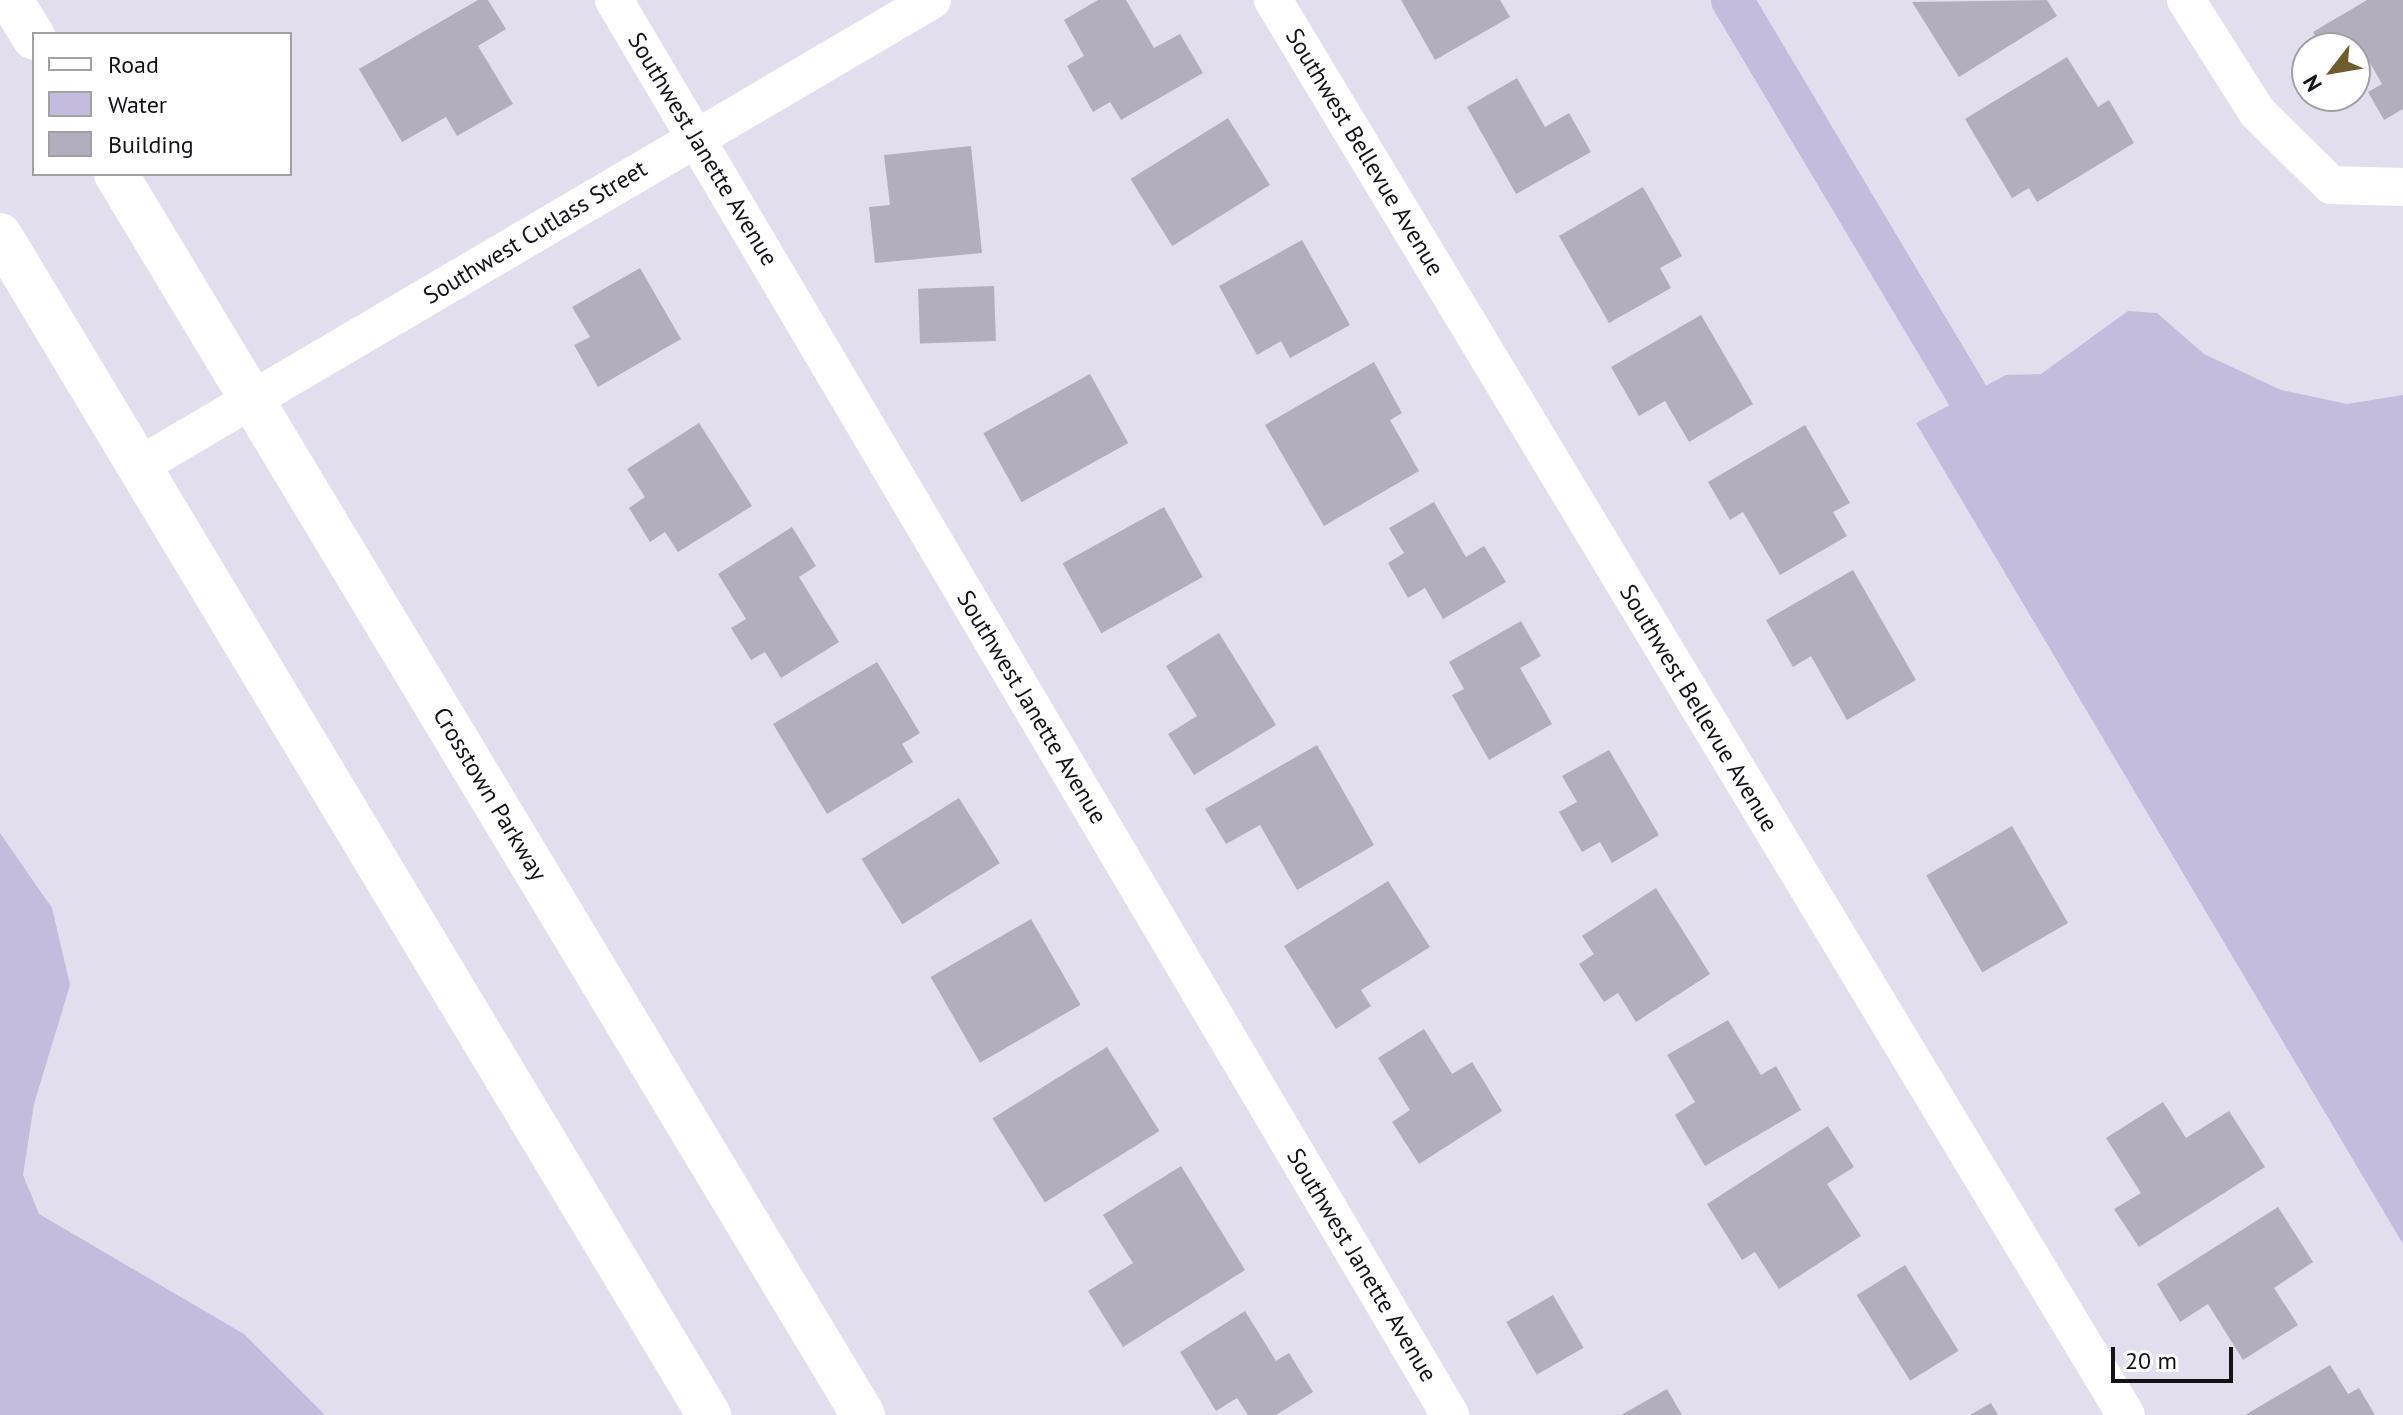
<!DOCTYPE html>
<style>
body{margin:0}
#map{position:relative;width:2403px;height:1415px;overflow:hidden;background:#e3deee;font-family:"PT Sans",sans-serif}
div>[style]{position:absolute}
.water>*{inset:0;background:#c5bbdc}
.canal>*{height:42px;margin:-21px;padding:0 21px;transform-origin:21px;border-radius:21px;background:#c5bbdc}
.building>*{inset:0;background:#b3aebe;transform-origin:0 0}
.minor>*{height:38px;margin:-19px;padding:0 19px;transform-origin:19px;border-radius:19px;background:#fff}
.secondary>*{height:44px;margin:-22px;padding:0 22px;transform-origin:22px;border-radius:22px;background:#fff}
span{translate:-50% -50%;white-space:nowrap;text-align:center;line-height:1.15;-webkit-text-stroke:6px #fff;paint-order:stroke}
.street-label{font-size:24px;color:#131217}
.legend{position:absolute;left:32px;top:32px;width:260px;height:144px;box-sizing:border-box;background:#fff;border:2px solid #a1a0a2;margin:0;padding:10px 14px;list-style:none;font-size:24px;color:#131217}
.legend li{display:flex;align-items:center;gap:16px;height:40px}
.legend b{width:40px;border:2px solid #a1a0a2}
.north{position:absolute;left:2291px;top:32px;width:80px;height:80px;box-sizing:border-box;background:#fff;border:2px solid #a1a0a2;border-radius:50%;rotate:239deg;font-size:22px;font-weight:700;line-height:32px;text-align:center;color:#131217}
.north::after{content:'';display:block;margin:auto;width:28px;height:36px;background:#6f5d2b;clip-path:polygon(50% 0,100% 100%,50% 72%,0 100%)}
.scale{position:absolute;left:2111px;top:1347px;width:122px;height:36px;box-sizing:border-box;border:4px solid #131217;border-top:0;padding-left:10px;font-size:24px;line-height:28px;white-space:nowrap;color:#131217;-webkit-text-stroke:6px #fff;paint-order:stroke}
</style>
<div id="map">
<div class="water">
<i style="clip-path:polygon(2128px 311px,2157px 313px,2204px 354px,2281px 390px,2347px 404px,2403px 395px,2403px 1244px,1916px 423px,2006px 375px,2041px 374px)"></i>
<i style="clip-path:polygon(0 833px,52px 908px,70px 985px,34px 1104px,23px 1175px,39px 1214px,244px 1334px,325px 1415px,0 1415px)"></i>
</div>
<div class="canal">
<i style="left:1732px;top:0;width:457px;rotate:59.2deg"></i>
</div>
<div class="building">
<i style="clip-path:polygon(478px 0,488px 0,506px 29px,478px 46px,513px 104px,457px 136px,446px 117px,402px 142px,359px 69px)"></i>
<i style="clip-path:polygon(1098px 0,1126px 0,1154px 48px,1180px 34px,1203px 73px,1121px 120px,1110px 102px,1093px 112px,1067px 66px,1084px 56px,1064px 20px)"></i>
<i style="clip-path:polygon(1401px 0,1500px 0,1510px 17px,1435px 60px)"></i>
<i style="clip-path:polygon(2047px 0,2057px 16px,1959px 77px,1912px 2px)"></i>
<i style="clip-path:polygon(2367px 0,2403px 0,2403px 109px,2384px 120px,2368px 92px,2382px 84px,2365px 54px,2355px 60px,2355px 48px,2322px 48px,2313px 32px)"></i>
<i style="clip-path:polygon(2067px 57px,2098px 107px,2109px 100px,2134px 143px,2037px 202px,2029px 188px,2012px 198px,1965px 119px)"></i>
<i style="clip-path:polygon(1517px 78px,1545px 127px,1569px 113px,1591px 152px,1516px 194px,1467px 107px)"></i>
<i style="left:1228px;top:118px;width:79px;height:115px;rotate:58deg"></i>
<i style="clip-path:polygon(971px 146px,982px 253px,875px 263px,869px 207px,890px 205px,884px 155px)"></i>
<i style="clip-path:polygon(1643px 187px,1682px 256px,1660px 268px,1671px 288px,1609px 323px,1559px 236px)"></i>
<i style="clip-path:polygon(1302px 240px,1350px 325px,1290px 358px,1281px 341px,1257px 355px,1219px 286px)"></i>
<i style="clip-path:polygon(640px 268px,681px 339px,598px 387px,574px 345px,590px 337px,572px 307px)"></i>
<i style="left:994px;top:286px;width:55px;height:76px;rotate:88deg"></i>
<i style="clip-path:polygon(1701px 315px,1753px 404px,1689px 442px,1665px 401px,1639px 416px,1611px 367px)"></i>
<i style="clip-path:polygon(1374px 362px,1402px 413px,1390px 420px,1419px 471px,1324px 526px,1265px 425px)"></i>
<i style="left:1090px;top:374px;width:79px;height:122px;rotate:61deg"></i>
<i style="clip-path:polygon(699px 423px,752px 506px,678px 552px,665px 532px,650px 542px,629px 508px,645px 497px,627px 469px)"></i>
<i style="clip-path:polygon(1805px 425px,1850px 503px,1833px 512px,1847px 536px,1780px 575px,1743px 512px,1730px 520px,1708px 482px)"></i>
<i style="clip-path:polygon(1434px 502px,1466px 557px,1484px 546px,1506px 582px,1443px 619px,1425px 588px,1408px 598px,1388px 563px,1404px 553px,1389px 528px)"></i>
<i style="left:1164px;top:507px;width:80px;height:116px;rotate:61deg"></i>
<i style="clip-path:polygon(792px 527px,816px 566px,799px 577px,839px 642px,781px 678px,765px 652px,751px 660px,731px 628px,746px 619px,718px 574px)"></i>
<i style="clip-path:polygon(1853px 570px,1916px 680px,1847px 720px,1811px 656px,1793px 667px,1766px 620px)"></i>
<i style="clip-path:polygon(1521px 621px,1541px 656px,1520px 668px,1552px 724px,1489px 760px,1452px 695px,1464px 689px,1449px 662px)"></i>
<i style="clip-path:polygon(1219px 633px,1276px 725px,1194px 775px,1168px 734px,1197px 716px,1166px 666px)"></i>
<i style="clip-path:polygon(877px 662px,920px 733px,902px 744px,913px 762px,827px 814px,773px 724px)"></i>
<i style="clip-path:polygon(1317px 745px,1374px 845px,1297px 890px,1260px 825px,1226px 844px,1205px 809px)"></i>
<i style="clip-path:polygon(1609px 750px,1659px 835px,1612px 863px,1600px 842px,1582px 852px,1559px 812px,1577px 802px,1562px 776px)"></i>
<i style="left:959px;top:798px;width:77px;height:115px;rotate:58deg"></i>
<i style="left:2012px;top:826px;width:112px;height:99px;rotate:60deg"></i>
<i style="clip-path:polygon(1388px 881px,1430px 947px,1361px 990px,1371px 1006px,1336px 1029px,1284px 946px)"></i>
<i style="clip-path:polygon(1656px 888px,1710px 974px,1636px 1022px,1618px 993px,1604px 1002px,1579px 964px,1594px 954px,1582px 936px)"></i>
<i style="left:1031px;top:919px;width:99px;height:116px;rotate:60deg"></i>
<i style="clip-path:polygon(1728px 1020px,1761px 1075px,1776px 1066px,1801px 1110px,1705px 1166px,1675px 1115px,1695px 1102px,1667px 1055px)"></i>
<i style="clip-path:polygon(1424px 1029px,1452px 1074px,1472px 1062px,1502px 1111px,1419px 1164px,1392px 1122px,1410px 1110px,1378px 1058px)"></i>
<i style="left:1107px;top:1047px;width:99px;height:135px;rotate:58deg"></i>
<i style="clip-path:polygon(2163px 1102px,2186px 1138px,2229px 1111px,2265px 1167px,2139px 1247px,2114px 1209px,2141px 1193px,2106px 1138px)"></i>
<i style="clip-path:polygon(1828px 1126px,1854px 1167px,1827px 1184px,1861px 1236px,1779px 1289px,1755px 1252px,1742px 1260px,1707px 1204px)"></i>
<i style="clip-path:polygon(1181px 1166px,1245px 1270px,1123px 1347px,1088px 1291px,1133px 1263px,1103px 1215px)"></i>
<i style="clip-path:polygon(2278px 1207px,2313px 1262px,2274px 1288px,2298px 1325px,2243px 1360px,2208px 1304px,2180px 1322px,2157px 1284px)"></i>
<i style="left:1905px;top:1265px;width:101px;height:57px;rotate:58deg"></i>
<i style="left:1553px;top:1295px;width:61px;height:54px;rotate:60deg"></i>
<i style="clip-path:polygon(1245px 1311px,1276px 1361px,1289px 1353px,1313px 1392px,1276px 1415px,1248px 1415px,1237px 1398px,1216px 1411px,1180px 1352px)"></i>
<i style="clip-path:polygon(2330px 1365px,2348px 1394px,2359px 1388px,2375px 1415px,2245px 1415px)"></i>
<i style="clip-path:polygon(1667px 1389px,1682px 1415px,1621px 1415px)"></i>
<i style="clip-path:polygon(1991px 1403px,1998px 1415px,1970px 1415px)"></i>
</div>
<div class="minor">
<i style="left:614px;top:0;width:1644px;rotate:59.42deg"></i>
<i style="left:1273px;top:0;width:1652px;rotate:58.92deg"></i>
<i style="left:2186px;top:0;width:133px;rotate:57.6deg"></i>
<i style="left:2257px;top:112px;width:104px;rotate:44.6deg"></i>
<i style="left:2331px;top:185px;width:72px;rotate:1.6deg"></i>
<i style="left:139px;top:466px;width:920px;rotate:-30.44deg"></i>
</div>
<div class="secondary">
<i style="left:11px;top:0;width:44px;rotate:58.8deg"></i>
<i style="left:116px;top:174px;width:1448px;rotate:58.95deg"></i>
<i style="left:0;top:235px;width:1377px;rotate:59deg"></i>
</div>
<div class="street-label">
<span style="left:703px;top:149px;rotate:59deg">Southwest Janette Avenue</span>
<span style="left:1365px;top:152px;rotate:59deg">Southwest Bellevue Avenue</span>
<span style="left:535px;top:232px;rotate:-31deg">Southwest Cutlass Street</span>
<span style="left:1032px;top:707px;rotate:59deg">Southwest Janette Avenue</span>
<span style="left:1699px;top:708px;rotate:59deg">Southwest Bellevue Avenue</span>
<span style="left:490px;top:794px;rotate:59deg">Crosstown Parkway</span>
<span style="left:1362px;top:1265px;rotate:59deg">Southwest Janette Avenue</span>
</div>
<ul class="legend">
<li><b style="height:10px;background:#fff"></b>Road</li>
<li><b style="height:22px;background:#c5bbdc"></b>Water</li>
<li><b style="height:22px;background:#b3aebe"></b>Building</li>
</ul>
<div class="north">N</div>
<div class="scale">20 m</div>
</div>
